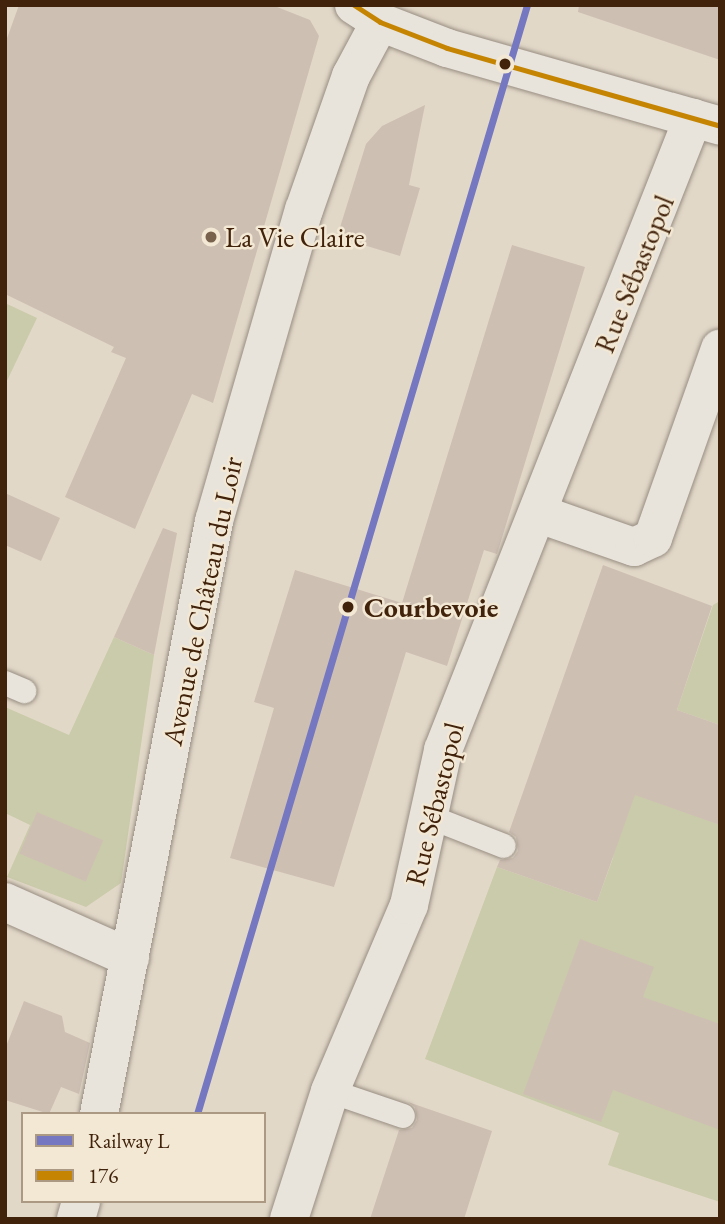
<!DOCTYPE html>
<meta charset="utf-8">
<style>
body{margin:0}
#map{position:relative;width:725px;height:1224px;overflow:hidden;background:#e2d8c8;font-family:"EB Garamond",serif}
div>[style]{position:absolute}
.green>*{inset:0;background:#cacbaa}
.building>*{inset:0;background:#cebfb3;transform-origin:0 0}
.roads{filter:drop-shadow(0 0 2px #988e82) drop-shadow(0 0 2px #988e82)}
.lane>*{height:24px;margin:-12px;padding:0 12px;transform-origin:12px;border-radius:12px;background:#e8e3db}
.street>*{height:38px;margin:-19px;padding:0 19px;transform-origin:19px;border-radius:19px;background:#e8e3db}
.secondary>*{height:38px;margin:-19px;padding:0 19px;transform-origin:19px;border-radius:19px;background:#e8e3db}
.bus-1>*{height:5px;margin:-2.5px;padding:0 2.5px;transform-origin:2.5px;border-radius:2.5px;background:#c58502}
.rail-1>*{height:7px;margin:-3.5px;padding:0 3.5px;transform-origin:3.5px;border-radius:3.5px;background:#7577c0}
.dots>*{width:19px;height:19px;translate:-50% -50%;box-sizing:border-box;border:4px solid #f3e8d4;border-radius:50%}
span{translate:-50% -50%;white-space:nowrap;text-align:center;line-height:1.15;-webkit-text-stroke:5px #f3e8d4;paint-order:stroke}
.poi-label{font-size:28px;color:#41220b}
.left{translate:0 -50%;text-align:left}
.street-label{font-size:28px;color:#41220b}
.stop-label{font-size:28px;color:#41220b;font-weight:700}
.frame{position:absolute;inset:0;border:7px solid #41220b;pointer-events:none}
.legend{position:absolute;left:21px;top:1112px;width:245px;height:91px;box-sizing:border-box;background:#f3e8d4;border:2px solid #ac9984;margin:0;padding:9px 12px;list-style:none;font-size:21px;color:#41220b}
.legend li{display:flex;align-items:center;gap:14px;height:35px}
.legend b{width:35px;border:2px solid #ac9984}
</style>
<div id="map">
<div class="green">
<i style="clip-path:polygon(5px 303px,37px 318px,5px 385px)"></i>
<i style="clip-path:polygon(720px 601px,720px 725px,677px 710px,713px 605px)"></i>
<i style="clip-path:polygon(114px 637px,154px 655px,121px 883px,86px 907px,7px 877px,30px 825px,5px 813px,5px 707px,69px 735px)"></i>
<i style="clip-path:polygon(621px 784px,720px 825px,720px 1202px,608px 1165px,619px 1133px,425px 1059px,497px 867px,597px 902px,613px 858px)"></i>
</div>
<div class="building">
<i style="clip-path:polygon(19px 5px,272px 5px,310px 20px,319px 36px,213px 403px,192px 394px,135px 529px,65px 497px,126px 358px,111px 352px,114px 347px,5px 294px,5px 44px)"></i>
<i style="clip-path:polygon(579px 5px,720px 5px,720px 60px,578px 12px)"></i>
<i style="clip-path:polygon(425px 105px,409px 185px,420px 188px,400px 256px,337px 237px,366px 144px,382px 126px)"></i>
<i style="clip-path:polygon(512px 245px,585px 267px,497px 554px,484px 550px,447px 666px,406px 652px,334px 887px,230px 858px,274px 708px,254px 702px,295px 570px,402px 603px)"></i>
<i style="clip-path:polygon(5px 493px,60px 518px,41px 561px,5px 545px)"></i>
<i style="clip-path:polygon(163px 528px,177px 533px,154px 655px,114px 637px)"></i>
<i style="clip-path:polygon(603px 565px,712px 606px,677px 710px,720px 725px,720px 825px,635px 795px,597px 902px,497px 867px,500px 860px,513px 858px,518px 851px,516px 837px,509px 832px)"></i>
<i style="left:37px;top:812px;width:72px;height:45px;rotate:23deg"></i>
<i style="clip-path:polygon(580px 939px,654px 967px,643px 997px,720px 1024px,720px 1130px,613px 1090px,601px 1122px,523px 1094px)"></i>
<i style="clip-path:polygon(24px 1001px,62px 1016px,65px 1032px,90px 1043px,79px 1094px,61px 1087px,49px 1114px,5px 1100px,5px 1049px)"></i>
<i style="clip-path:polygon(408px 1102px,492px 1131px,464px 1219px,370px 1219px,399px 1130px,412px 1128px,417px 1120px,415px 1107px)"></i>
</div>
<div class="roads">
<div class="lane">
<i style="left:5px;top:683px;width:21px;rotate:23deg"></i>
<i style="left:430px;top:817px;width:79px;rotate:21.4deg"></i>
<i style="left:330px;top:1091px;width:77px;rotate:18.9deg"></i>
</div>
<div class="street">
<i style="left:540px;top:506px;width:16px;rotate:47deg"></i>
<i style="left:551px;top:518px;width:88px;rotate:19.3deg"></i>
<i style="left:634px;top:547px;width:21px;rotate:-25deg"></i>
<i style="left:653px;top:538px;width:201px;rotate:-70.5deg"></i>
<i style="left:5px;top:902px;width:137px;rotate:24.1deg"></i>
<i style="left:99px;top:1114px;width:604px;rotate:-79.02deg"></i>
<i style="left:214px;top:521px;width:324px;rotate:-73.9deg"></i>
<i style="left:304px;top:210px;width:142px;rotate:-70.7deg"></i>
<i style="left:351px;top:76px;width:61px;rotate:-61.8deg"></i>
<i style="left:76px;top:1219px;width:19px;rotate:-74deg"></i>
<i style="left:289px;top:1219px;width:134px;rotate:-72.2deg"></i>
<i style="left:330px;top:1091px;width:202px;rotate:-67deg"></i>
<i style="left:409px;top:905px;width:159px;rotate:-77.6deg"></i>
<i style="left:443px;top:750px;width:680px;rotate:-68.42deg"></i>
</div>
<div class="secondary">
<i style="left:354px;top:5px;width:31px;rotate:33deg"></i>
<i style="left:380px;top:22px;width:72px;rotate:21.2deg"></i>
<i style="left:447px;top:48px;width:284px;rotate:15.9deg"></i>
</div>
</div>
<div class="bus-1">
<i style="left:354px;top:5px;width:31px;rotate:33deg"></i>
<i style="left:380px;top:22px;width:72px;rotate:21.2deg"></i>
<i style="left:447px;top:48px;width:284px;rotate:15.9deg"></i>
</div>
<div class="rail-1">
<i style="left:197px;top:1114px;width:1157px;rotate:-73.43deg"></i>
</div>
<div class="dots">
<i style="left:505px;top:64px;background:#41220b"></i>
<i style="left:211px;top:237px;background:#79624d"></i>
<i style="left:348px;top:607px;background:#41220b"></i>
</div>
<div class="poi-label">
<span class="left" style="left:225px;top:237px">La Vie Claire</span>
</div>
<div class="street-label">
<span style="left:634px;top:274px;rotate:-68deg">Rue Sébastopol</span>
<span style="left:202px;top:601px;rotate:-78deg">Avenue de Château du Loir</span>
<span style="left:434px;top:804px;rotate:-76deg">Rue Sébastopol</span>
</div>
<div class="stop-label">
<span class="left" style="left:364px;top:607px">Courbevoie</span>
</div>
<div class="frame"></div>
<ul class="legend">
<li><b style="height:9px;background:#7577c0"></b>Railway L</li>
<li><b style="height:9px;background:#c58502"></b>176</li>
</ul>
</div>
